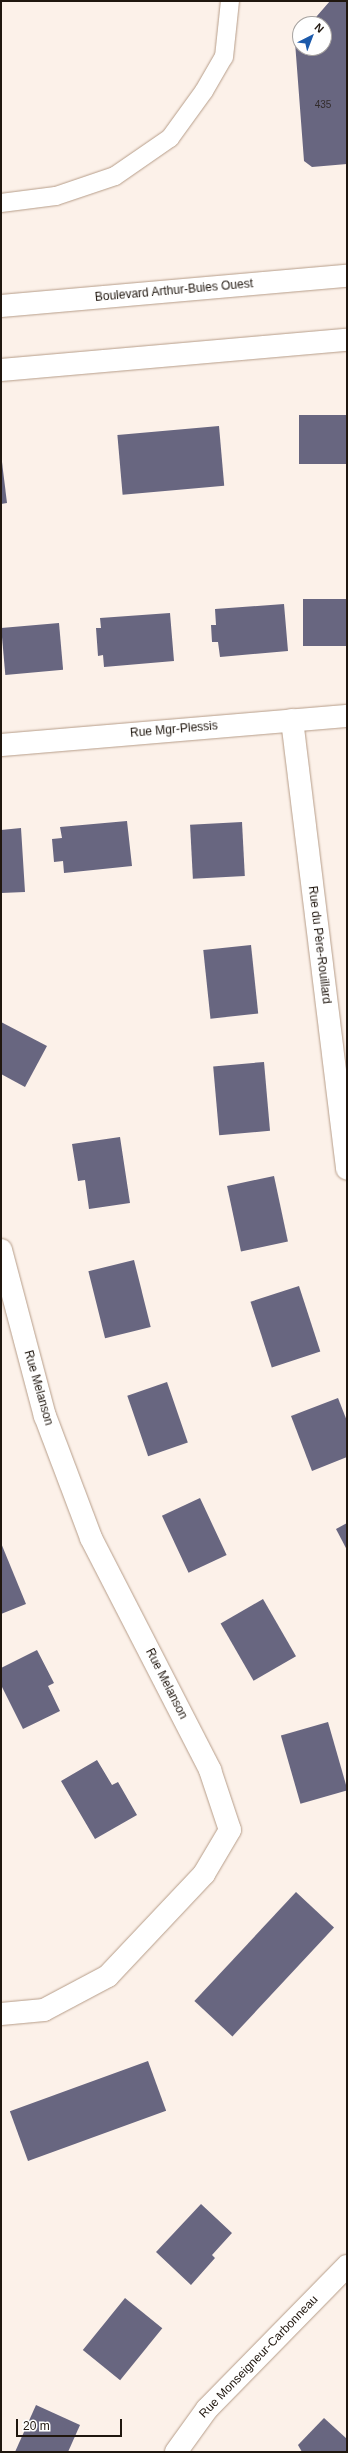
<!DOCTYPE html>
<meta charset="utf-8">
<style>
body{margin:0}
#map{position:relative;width:348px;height:2453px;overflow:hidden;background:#fcf1e9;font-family:Arial,sans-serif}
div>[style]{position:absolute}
.building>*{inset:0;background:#686680;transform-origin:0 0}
.roads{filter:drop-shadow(0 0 1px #b69d89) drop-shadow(0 0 1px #b69d89)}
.service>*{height:18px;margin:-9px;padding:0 9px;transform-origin:9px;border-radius:9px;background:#fff}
.minor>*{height:22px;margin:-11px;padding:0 11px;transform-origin:11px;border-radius:11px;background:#fff}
.tertiary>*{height:22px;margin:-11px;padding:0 11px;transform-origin:11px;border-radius:11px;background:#fff}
span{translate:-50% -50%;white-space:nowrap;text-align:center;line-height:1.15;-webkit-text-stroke:3.5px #fff;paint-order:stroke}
.number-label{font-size:10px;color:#322b2b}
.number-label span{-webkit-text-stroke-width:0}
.street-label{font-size:12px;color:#20170f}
.frame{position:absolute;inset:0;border:2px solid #20170f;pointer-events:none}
.north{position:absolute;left:292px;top:16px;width:40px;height:40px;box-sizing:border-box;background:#fff;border:1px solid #a6a29f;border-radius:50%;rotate:42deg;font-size:11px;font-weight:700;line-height:16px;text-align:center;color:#20170f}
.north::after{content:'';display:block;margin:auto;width:14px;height:18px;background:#1c5aab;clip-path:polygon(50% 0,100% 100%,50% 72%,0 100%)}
.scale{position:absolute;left:16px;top:2419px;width:106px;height:18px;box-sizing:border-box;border:2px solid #20170f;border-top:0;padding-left:5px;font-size:12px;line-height:14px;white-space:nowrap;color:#20170f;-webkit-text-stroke:3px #fff;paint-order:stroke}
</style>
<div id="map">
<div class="building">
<i style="clip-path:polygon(330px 1px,347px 1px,347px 164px,312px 167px,304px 161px,295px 42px,300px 36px,300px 48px,324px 48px,324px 24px,310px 24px)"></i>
<i style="left:347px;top:415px;width:49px;height:48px;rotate:90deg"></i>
<i style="left:219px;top:426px;width:60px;height:102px;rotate:85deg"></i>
<i style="clip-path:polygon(1px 454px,7px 503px,1px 504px)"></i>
<i style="left:347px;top:599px;width:47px;height:44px;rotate:90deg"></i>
<i style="clip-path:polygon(284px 604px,288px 651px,220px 657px,218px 642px,212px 642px,211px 625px,216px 625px,215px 609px)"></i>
<i style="clip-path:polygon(170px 613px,174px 661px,104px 667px,103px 655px,98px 656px,96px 628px,101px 628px,100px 618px)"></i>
<i style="left:59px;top:623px;width:47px;height:58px;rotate:85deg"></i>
<i style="clip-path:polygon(127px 821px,132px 866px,64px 873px,63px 861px,54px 862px,52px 839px,62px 838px,60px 827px)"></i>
<i style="left:242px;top:822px;width:54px;height:52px;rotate:87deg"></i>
<i style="clip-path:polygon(21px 828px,25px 892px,1px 893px,1px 830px)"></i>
<i style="left:251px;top:945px;width:69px;height:48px;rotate:84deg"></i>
<i style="clip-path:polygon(1px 1022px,47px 1046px,25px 1087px,1px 1074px)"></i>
<i style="left:264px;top:1062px;width:69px;height:51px;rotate:85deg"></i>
<i style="clip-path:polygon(120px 1137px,130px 1203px,89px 1209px,85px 1180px,78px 1181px,72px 1144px)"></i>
<i style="left:274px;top:1176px;width:67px;height:48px;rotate:78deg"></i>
<i style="left:134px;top:1260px;width:69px;height:47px;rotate:76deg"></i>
<i style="left:299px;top:1286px;width:69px;height:51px;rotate:72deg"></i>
<i style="left:167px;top:1382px;width:64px;height:42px;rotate:71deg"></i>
<i style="clip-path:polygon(338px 1398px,347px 1421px,347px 1457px,312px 1471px,291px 1416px)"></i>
<i style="left:200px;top:1498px;width:63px;height:42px;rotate:65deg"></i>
<i style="clip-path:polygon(347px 1523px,347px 1550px,336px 1529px)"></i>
<i style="clip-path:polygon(1px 1543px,26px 1604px,1px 1614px)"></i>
<i style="left:263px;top:1599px;width:66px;height:49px;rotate:60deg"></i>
<i style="clip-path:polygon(37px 1650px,54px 1683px,48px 1686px,60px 1711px,23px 1729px,1px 1685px,1px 1668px)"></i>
<i style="left:328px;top:1722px;width:71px;height:49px;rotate:74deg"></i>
<i style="clip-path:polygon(97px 1760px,112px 1785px,118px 1782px,137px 1815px,95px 1839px,61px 1781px)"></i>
<i style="left:296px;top:1892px;width:52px;height:149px;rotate:43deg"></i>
<i style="left:148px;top:2061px;width:53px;height:147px;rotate:70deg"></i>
<i style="clip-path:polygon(201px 2204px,232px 2233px,212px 2255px,215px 2258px,191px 2285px,156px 2252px)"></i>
<i style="left:125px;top:2298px;width:48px;height:67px;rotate:39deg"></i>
<i style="clip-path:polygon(36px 2405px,80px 2425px,68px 2452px,15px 2452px)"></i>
<i style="clip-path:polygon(324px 2418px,347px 2439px,347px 2452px,302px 2452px,298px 2445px)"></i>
</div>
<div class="roads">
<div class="service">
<i style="left:1px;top:203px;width:55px;rotate:-7.3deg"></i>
<i style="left:56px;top:196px;width:62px;rotate:-18.7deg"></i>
<i style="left:115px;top:176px;width:67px;rotate:-34.6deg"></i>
<i style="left:170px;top:138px;width:58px;rotate:-54.1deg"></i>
<i style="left:204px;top:91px;width:39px;rotate:-60deg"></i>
<i style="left:224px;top:57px;width:56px;rotate:-83.9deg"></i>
</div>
<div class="minor">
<i style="left:292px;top:720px;width:452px;rotate:83deg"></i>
<i style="left:1px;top:745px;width:347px;rotate:-4.8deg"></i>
<i style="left:1px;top:1250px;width:172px;rotate:75.2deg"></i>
<i style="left:45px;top:1416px;width:130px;rotate:69.3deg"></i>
<i style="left:91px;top:1538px;width:261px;rotate:62.8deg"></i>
<i style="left:210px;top:1770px;width:63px;rotate:71.6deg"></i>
<i style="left:230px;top:1830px;width:51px;rotate:120.6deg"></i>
<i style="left:204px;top:1874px;width:140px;rotate:133.3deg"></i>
<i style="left:108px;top:1976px;width:72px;rotate:152deg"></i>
<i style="left:44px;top:2010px;width:43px;rotate:174.7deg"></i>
<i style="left:176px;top:2452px;width:53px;rotate:-54.2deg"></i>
<i style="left:207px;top:2409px;width:200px;rotate:-45.6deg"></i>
</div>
<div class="tertiary">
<i style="left:1px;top:306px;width:347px;rotate:-5deg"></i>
<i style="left:1px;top:370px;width:347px;rotate:-5deg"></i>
</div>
</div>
<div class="number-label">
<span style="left:323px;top:105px">435</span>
</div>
<div class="street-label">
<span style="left:174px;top:291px;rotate:-5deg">Boulevard Arthur-Buies Ouest</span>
<span style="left:174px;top:730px;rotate:-5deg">Rue Mgr-Plessis</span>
<span style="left:319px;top:945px;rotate:83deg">Rue du Père-Rouillard</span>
<span style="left:38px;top:1388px;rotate:74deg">Rue Melanson</span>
<span style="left:166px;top:1684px;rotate:63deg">Rue Melanson</span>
<span style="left:259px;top:2357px;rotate:-46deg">Rue Monseigneur-Carbonneau</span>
</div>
<div class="frame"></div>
<div class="north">N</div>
<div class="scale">20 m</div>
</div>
